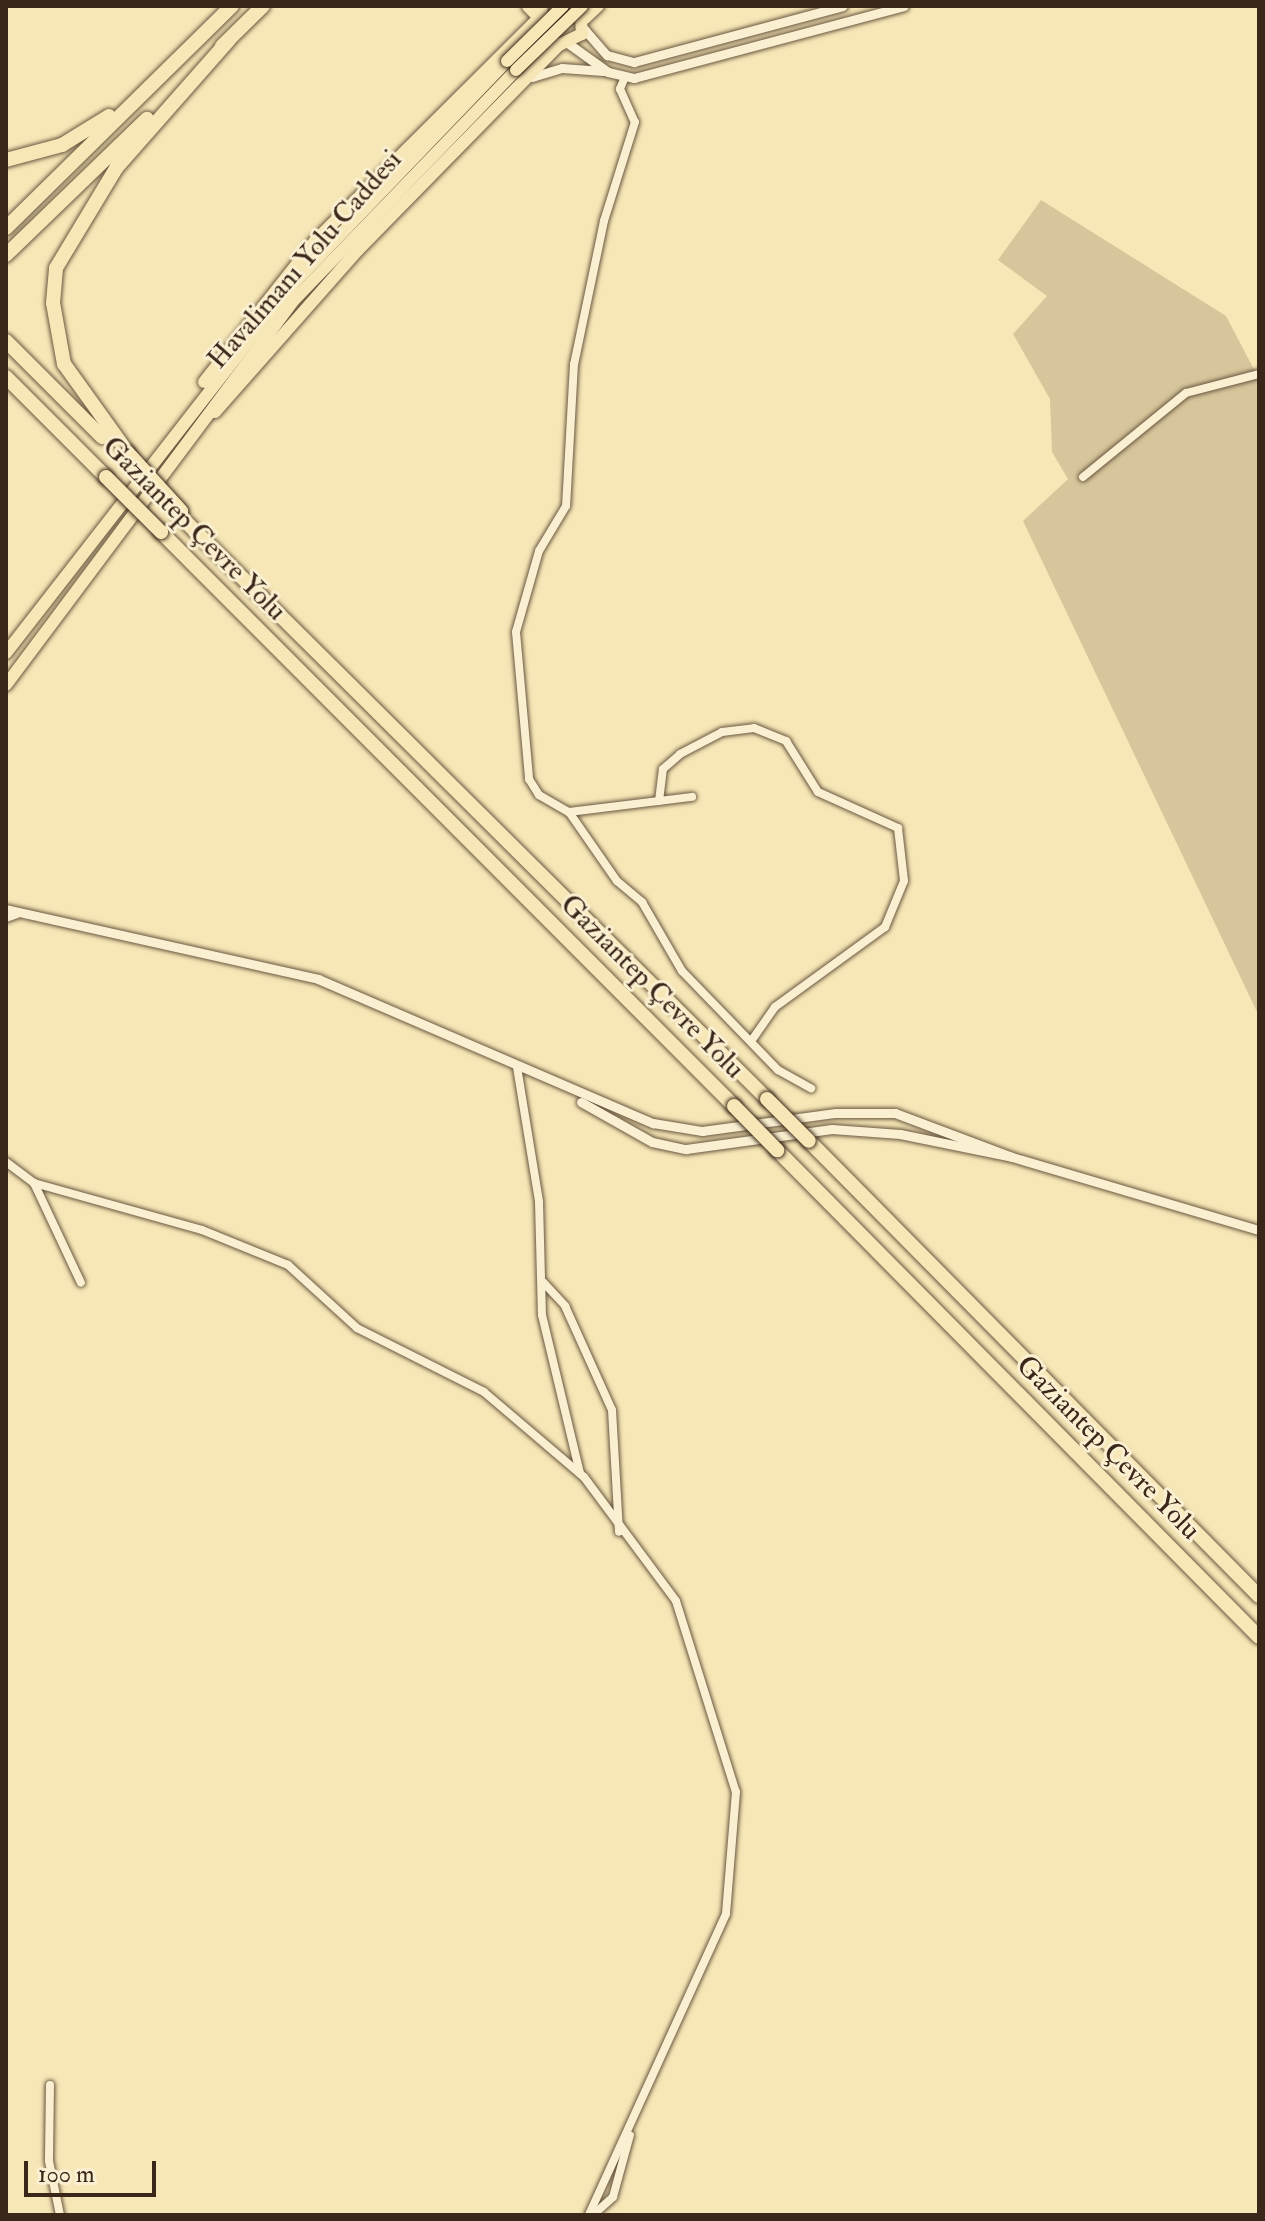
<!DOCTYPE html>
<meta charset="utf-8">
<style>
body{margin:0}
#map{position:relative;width:1265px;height:2221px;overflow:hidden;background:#f7e7b6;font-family:"IM FELL Double Pica",serif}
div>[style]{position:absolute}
.green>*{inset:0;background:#d7c69b}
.roads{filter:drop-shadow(0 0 2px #6a5741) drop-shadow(0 0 2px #6a5741)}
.minor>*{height:8px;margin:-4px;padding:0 4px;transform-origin:4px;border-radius:4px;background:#faefd0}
.tertiary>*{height:9px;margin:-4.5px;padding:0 4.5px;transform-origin:4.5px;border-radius:4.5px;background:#faefd0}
.trunk>*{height:12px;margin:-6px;padding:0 6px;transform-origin:6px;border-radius:6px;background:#f7e7b6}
.motorway>*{height:14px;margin:-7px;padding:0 7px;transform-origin:7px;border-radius:7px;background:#f7e7b6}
.bridges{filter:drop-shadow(0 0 2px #3b271a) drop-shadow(0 0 2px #3b271a)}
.trunk-bridge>*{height:12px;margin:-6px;padding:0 6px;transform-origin:6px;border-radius:6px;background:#f7e7b6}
.motorway-bridge>*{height:14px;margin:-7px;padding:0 7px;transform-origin:7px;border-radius:7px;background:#f7e7b6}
span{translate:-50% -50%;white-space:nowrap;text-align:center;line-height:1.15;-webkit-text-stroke:6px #faefd0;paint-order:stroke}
.street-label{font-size:28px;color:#3b271a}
.frame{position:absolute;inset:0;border:8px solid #3b271a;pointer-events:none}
.scale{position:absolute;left:24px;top:2161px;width:132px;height:36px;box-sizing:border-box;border:4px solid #3b271a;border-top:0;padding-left:10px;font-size:24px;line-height:28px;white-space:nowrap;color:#3b271a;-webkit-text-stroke:6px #faefd0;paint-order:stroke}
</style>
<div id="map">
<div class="green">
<i style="clip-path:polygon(1041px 200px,1226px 316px,1259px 379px,1259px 1016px,1023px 521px,1068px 479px,1052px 452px,1050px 399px,1013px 334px,1047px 296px,998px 260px)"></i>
</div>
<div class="roads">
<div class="minor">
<i style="left:625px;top:77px;width:13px;rotate:113deg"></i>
<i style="left:620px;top:89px;width:36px;rotate:66deg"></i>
<i style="left:635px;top:122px;width:104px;rotate:107.4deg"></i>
<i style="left:604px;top:221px;width:146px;rotate:101.8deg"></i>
<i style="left:574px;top:364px;width:142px;rotate:93.2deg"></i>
<i style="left:566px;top:506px;width:52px;rotate:121deg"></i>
<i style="left:539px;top:551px;width:84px;rotate:105.9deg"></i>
<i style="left:516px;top:632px;width:148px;rotate:84.9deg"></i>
<i style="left:529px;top:779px;width:19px;rotate:58deg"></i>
<i style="left:539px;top:795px;width:34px;rotate:30deg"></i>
<i style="left:569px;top:812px;width:84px;rotate:55.2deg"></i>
<i style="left:617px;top:881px;width:33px;rotate:40deg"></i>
<i style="left:642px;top:902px;width:80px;rotate:59.9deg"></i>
<i style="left:682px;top:971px;width:138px;rotate:45.9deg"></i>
<i style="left:778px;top:1070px;width:38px;rotate:29deg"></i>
<i style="left:1083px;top:477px;width:133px;rotate:-39.2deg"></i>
<i style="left:1186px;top:393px;width:75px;rotate:-14.6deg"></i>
<i style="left:659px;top:801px;width:32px;rotate:-83deg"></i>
<i style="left:663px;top:769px;width:23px;rotate:-41deg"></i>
<i style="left:680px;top:754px;width:47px;rotate:-27.6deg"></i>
<i style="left:722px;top:732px;width:32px;rotate:-7deg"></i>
<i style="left:754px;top:728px;width:35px;rotate:22deg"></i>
<i style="left:786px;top:741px;width:60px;rotate:57.9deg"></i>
<i style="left:818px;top:792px;width:88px;rotate:24.2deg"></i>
<i style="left:898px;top:828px;width:53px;rotate:83.5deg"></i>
<i style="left:904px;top:881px;width:50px;rotate:112.4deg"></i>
<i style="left:885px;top:927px;width:136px;rotate:144deg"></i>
<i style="left:775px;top:1007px;width:39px;rotate:125deg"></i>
<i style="left:569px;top:812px;width:124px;rotate:-7deg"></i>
<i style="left:6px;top:918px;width:12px;rotate:-20deg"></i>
<i style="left:517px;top:1067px;width:137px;rotate:80.7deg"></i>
<i style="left:539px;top:1202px;width:113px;rotate:88.5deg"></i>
<i style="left:542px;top:1315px;width:163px;rotate:76.5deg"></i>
<i style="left:6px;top:1162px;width:35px;rotate:37deg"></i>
<i style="left:34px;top:1183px;width:174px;rotate:15.6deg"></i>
<i style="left:202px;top:1230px;width:93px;rotate:22.1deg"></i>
<i style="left:288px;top:1265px;width:93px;rotate:42.4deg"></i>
<i style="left:357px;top:1328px;width:142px;rotate:26.7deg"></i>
<i style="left:484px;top:1392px;width:131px;rotate:40.4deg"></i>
<i style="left:584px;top:1477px;width:154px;rotate:53.4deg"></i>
<i style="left:676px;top:1601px;width:200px;rotate:72.6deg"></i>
<i style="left:736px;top:1792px;width:122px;rotate:94.7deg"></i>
<i style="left:726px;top:1914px;width:331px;rotate:114.5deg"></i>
<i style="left:34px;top:1183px;width:110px;rotate:64.8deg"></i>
<i style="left:543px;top:1282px;width:33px;rotate:47deg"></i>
<i style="left:565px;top:1306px;width:114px;rotate:65.7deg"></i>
<i style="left:612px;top:1410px;width:122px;rotate:86.7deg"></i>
<i style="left:50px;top:2085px;width:76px;rotate:90.8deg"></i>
<i style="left:49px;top:2161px;width:55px;rotate:78.5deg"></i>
<i style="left:593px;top:2215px;width:27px;rotate:-42deg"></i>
<i style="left:613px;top:2197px;width:64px;rotate:-74.7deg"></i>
</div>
<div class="tertiary">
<i style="left:584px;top:29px;width:35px;rotate:49deg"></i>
<i style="left:607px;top:55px;width:28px;rotate:15deg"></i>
<i style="left:634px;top:62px;width:216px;rotate:-15deg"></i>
<i style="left:569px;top:44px;width:48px;rotate:35.7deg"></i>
<i style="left:608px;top:72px;width:27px;rotate:13deg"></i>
<i style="left:634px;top:78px;width:279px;rotate:-14.9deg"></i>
<i style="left:532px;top:77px;width:31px;rotate:-17deg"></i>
<i style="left:562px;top:68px;width:41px;rotate:4.2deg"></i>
<i style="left:6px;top:909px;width:320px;rotate:12.6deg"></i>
<i style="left:318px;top:979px;width:365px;rotate:23.3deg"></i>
<i style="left:653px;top:1123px;width:50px;rotate:9.3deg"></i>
<i style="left:702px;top:1131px;width:135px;rotate:-7.7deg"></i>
<i style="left:836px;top:1113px;width:59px"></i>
<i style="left:895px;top:1113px;width:125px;rotate:20.6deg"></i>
<i style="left:581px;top:1102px;width:81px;rotate:29.4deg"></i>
<i style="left:652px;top:1142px;width:35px;rotate:12deg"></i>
<i style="left:686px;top:1149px;width:147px;rotate:-7.8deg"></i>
<i style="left:832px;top:1129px;width:68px;rotate:4.2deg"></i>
<i style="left:900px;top:1134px;width:114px;rotate:11.6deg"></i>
<i style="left:1012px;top:1157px;width:258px;rotate:16.5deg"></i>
</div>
<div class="trunk">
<i style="left:542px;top:6px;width:25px;rotate:97deg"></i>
<i style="left:539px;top:31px;width:24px;rotate:35deg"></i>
<i style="left:559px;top:45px;width:25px;rotate:-26deg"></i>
<i style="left:582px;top:34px;width:28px;rotate:-94deg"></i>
<i style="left:585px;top:18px;width:18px;rotate:-43deg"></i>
<i style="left:204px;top:382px;width:179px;rotate:-51.8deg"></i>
<i style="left:315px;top:241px;width:313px;rotate:-44.9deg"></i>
<i style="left:215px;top:412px;width:216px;rotate:-48.6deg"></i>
<i style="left:358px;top:250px;width:287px;rotate:-45.6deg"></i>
<i style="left:6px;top:653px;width:466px;rotate:-52.1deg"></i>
<i style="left:292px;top:285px;width:310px;rotate:-46.2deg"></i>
<i style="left:6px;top:685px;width:484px;rotate:-53.2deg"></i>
<i style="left:296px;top:298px;width:317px;rotate:-46deg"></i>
</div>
<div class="motorway">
<i style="left:529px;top:6px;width:13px;rotate:45deg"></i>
<i style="left:222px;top:46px;width:57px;rotate:-44.3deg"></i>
<i style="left:6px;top:160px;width:58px;rotate:-15deg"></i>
<i style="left:62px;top:145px;width:55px;rotate:-31.7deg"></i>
<i style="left:6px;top:228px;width:317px;rotate:-44.5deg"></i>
<i style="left:6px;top:255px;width:196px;rotate:-44deg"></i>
<i style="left:6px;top:341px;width:136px;rotate:45deg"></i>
<i style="left:6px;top:377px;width:141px;rotate:45deg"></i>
<i style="left:128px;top:453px;width:110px;rotate:-125.7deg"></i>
<i style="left:64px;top:364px;width:62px;rotate:-100.2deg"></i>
<i style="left:53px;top:303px;width:35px;rotate:-85deg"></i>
<i style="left:56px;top:268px;width:118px;rotate:-58.9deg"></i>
<i style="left:117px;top:167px;width:169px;rotate:-48.6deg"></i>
<i style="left:178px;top:514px;width:830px;rotate:44.8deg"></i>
<i style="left:161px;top:532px;width:811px;rotate:45.05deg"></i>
<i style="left:809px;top:1141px;width:640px;rotate:45.32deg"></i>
<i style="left:777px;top:1150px;width:685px;rotate:45.3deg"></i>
</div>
</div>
<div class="bridges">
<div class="trunk-bridge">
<i style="left:507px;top:61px;width:78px;rotate:-44.5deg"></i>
<i style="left:516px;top:70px;width:92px;rotate:-44.1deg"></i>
</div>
<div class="motorway-bridge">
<i style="left:128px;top:453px;width:79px;rotate:47.6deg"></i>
<i style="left:106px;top:477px;width:78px;rotate:45deg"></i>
<i style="left:767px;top:1099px;width:59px;rotate:45deg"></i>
<i style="left:734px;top:1106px;width:62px;rotate:45.7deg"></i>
</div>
</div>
<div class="street-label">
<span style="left:305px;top:260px;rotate:-49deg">Havalimanı Yolu Caddesi</span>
<span style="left:194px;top:529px;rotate:45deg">Gaziantep Çevre Yolu</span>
<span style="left:652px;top:987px;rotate:45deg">Gaziantep Çevre Yolu</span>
<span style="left:1108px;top:1448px;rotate:45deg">Gaziantep Çevre Yolu</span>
</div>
<div class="frame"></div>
<div class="scale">100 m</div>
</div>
